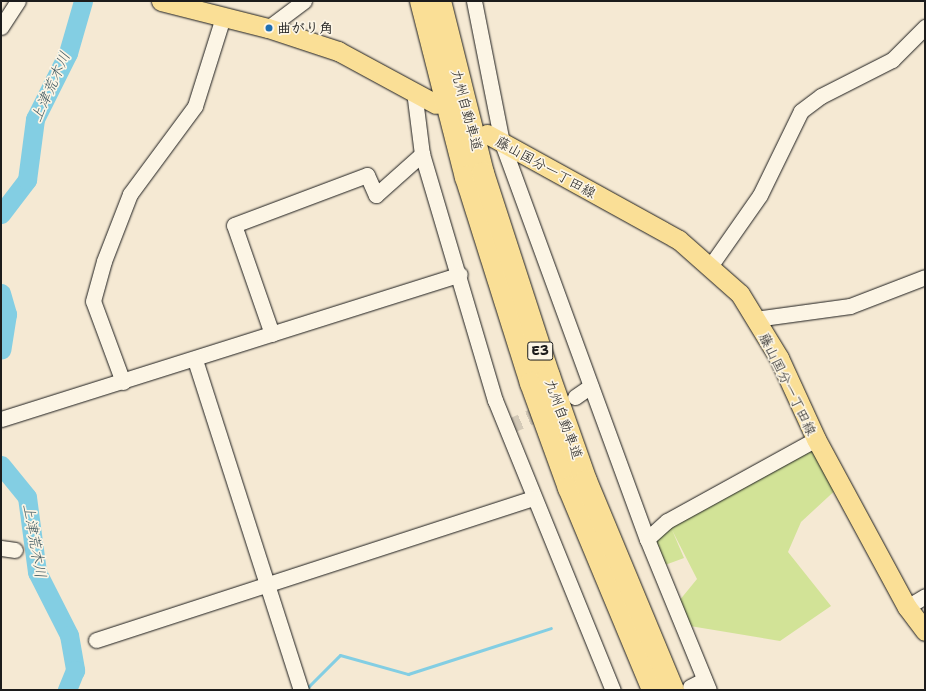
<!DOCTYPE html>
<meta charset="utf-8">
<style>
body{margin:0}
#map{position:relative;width:926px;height:691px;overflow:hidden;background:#f5e9d3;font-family:"Shantell Sans","Klee One",sans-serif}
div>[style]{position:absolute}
.green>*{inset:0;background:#d2e397}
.stream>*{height:3px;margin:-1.5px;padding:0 1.5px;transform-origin:1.5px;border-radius:1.5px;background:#83cee3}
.river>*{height:19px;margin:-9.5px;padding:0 9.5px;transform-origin:9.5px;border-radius:9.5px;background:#83cee3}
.minor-tunnel>*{height:15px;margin-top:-7.5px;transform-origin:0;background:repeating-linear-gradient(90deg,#d4cab8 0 15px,transparent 0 23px)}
.roads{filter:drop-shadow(0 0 1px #1c1c1c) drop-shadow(0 0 1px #1c1c1c)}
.minor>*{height:15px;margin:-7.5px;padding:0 7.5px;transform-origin:7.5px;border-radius:7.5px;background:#fcf5e5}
.major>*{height:19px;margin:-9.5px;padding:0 9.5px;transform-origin:9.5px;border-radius:9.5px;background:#fadf96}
.highway>*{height:22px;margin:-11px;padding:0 11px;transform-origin:11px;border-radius:11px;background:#fadf96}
.dots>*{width:11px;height:11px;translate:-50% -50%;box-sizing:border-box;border:2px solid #fcf5e5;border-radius:50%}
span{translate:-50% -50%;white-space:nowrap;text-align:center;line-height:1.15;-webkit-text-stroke:3.5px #fcf5e5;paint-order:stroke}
.shield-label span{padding:1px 3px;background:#fcf5e5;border:1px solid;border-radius:3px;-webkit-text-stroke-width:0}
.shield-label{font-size:13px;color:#1c1c1c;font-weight:700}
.poi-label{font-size:14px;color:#1c1c1c;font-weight:700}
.left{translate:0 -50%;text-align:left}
.street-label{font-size:14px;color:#1c1c1c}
.water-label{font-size:15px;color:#405a62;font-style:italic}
.frame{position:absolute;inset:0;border:2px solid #1c1c1c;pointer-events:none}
</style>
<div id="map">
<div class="green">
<i style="clip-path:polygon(816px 439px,841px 485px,801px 522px,788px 552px,831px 606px,780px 641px,690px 626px,679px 601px,697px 579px,672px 530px,684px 558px,665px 565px,647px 539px,667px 521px,717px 503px,750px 473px)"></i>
</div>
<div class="stream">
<i style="left:70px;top:685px;width:6px;rotate:59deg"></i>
<i style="left:305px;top:690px;width:49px;rotate:-45deg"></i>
<i style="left:340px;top:655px;width:71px;rotate:15.6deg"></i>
<i style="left:408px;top:674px;width:150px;rotate:-17.8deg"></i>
</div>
<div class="river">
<i style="left:1px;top:214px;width:43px;rotate:-52.6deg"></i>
<i style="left:27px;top:180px;width:62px;rotate:-82.5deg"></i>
<i style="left:35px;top:119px;width:74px;rotate:-63.4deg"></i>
<i style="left:68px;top:53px;width:54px;rotate:-73.9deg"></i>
<i style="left:1px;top:293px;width:22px;rotate:74deg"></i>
<i style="left:7px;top:314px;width:36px;rotate:99deg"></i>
<i style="left:1px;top:465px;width:41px;rotate:50.9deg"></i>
<i style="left:27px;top:497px;width:76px;rotate:82.4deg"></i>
<i style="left:37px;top:572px;width:71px;rotate:63.1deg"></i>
<i style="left:69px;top:635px;width:36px;rotate:80deg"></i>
<i style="left:75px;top:670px;width:22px;rotate:112deg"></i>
</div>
<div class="minor-tunnel">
<i style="left:507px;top:427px;width:46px;rotate:-23.2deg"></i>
</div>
<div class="roads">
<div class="minor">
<i style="left:474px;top:1px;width:145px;rotate:78.8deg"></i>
<i style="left:502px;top:143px;width:422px;rotate:69.9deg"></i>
<i style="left:647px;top:539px;width:163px;rotate:67.7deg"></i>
<i style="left:1px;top:27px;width:31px;rotate:-57deg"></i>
<i style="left:268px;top:28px;width:45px;rotate:-36.9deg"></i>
<i style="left:414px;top:91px;width:64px;rotate:82.8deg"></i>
<i style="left:422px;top:154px;width:257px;rotate:73.5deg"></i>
<i style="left:495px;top:400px;width:313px;rotate:67.9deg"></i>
<i style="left:711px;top:265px;width:85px;rotate:-55deg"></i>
<i style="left:760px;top:195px;width:93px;rotate:-64deg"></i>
<i style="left:801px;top:111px;width:25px;rotate:-37deg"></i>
<i style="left:821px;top:96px;width:80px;rotate:-26.9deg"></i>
<i style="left:892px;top:60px;width:47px;rotate:-45deg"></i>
<i style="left:755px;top:319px;width:96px;rotate:-7.8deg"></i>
<i style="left:850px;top:306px;width:80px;rotate:-21.1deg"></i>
<i style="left:272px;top:334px;width:115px;rotate:-109.2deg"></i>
<i style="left:234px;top:225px;width:142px;rotate:-20.6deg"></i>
<i style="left:367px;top:175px;width:22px;rotate:66deg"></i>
<i style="left:376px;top:195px;width:62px;rotate:-41.7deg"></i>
<i style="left:195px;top:360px;width:347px;rotate:72.2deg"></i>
<i style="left:123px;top:382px;width:86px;rotate:-110.3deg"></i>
<i style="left:93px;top:301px;width:41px;rotate:-74.6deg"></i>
<i style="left:104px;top:261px;width:72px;rotate:-68.8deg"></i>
<i style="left:130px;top:194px;width:109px;rotate:-53.5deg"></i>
<i style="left:195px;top:106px;width:93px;rotate:-72.5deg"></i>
<i style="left:575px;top:397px;width:19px;rotate:-35deg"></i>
<i style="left:1px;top:419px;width:481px;rotate:-17.5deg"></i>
<i style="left:647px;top:539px;width:27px;rotate:-42deg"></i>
<i style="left:667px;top:521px;width:170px;rotate:-28.8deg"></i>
<i style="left:1px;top:548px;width:14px;rotate:8deg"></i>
<i style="left:907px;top:607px;width:21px;rotate:-31deg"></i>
<i style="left:96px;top:640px;width:459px;rotate:-18deg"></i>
<i style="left:690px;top:687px;width:16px;rotate:-27deg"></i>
</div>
<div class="major">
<i style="left:161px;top:1px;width:110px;rotate:14.2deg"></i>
<i style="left:268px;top:28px;width:74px;rotate:18.2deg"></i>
<i style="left:338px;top:51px;width:111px;rotate:28.4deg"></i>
<i style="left:487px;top:134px;width:219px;rotate:28.9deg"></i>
<i style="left:679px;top:240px;width:81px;rotate:41.5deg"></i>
<i style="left:740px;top:294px;width:75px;rotate:58.6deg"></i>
<i style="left:779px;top:358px;width:89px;rotate:65.4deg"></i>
<i style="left:816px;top:439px;width:191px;rotate:61.6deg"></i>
<i style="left:907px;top:607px;width:30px;rotate:53deg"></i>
</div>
<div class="highway">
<i style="left:421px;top:1px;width:182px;rotate:75.7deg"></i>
<i style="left:466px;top:177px;width:216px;rotate:72.5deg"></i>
<i style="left:531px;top:383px;width:112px;rotate:70.1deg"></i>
<i style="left:569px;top:488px;width:219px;rotate:67.4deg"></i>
<i style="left:440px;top:1px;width:177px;rotate:76deg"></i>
<i style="left:483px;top:173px;width:213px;rotate:72deg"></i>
<i style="left:549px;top:376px;width:111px;rotate:70.6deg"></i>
<i style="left:586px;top:481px;width:226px;rotate:67.4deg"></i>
</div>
</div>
<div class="dots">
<i style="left:269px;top:28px;background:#1f6fb2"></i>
</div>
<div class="shield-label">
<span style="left:540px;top:351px">E3</span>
</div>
<div class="poi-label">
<span class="left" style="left:277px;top:28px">曲がり角</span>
</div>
<div class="street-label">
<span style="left:467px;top:110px;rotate:75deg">九州自動車道</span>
<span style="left:546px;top:167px;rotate:29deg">藤山国分一丁田線</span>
<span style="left:788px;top:384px;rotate:64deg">藤山国分一丁田線</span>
<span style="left:564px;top:419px;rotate:70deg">九州自動車道</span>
</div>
<div class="water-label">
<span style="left:51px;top:87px;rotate:-66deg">上津荒木川</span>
<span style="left:34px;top:541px;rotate:80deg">上津荒木川</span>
</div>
<div class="frame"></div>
</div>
